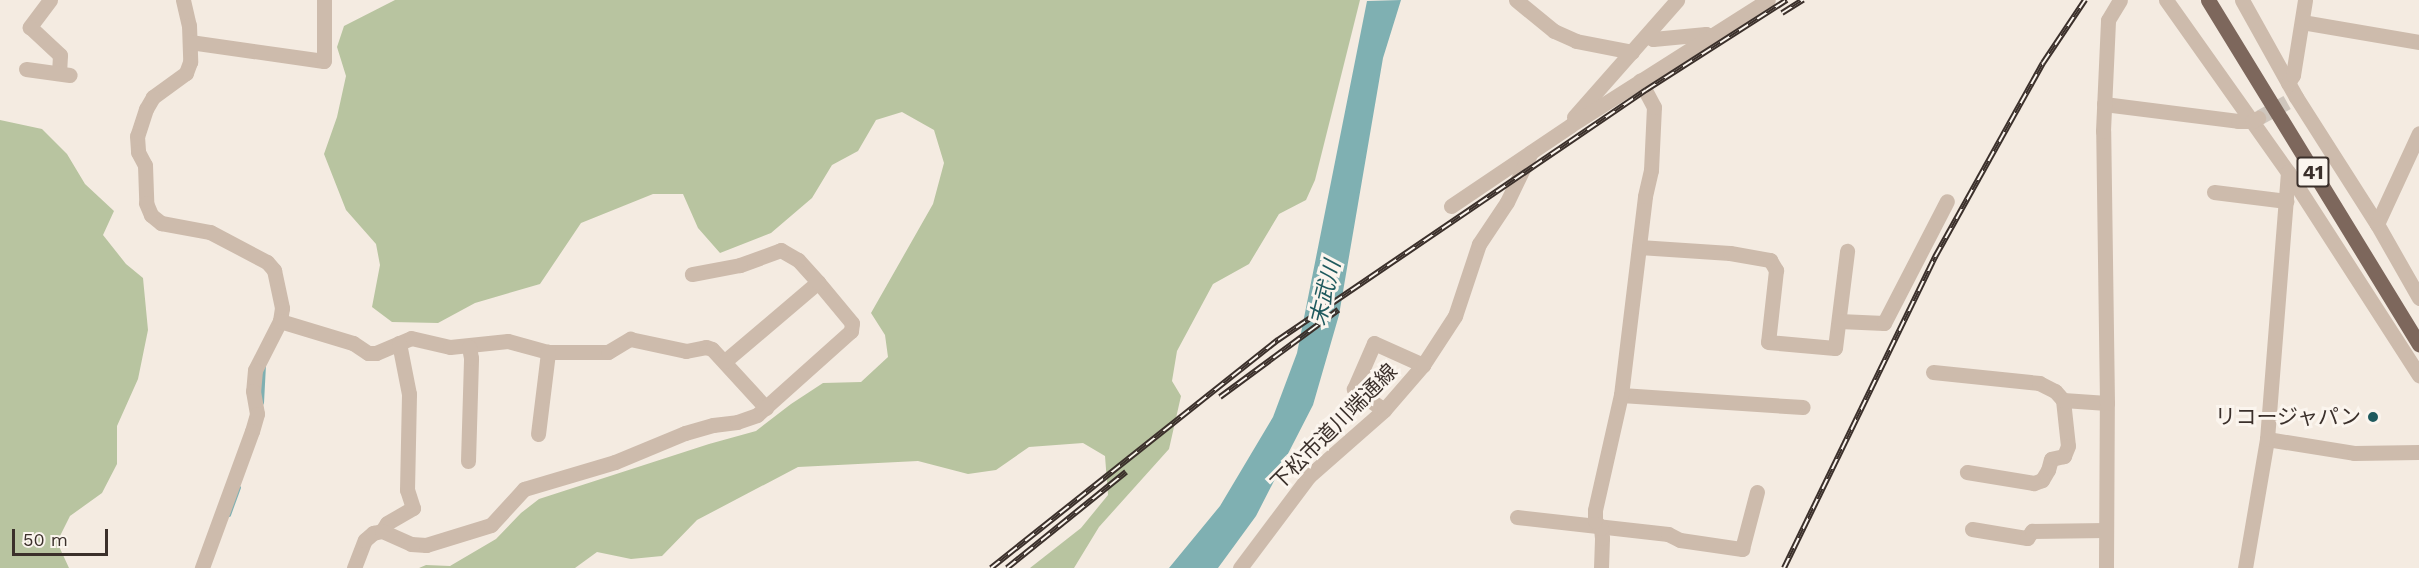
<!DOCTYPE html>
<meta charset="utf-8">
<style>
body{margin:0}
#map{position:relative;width:2419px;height:568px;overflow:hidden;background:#f4ebe1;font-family:"Work Sans","Noto Sans JP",sans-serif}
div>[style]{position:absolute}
.green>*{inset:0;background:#b8c4a0}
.water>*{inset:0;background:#7fb0b2}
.stream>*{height:4px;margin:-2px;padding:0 2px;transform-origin:2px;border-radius:2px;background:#7fb0b2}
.minor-tunnel>*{height:15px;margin-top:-7.5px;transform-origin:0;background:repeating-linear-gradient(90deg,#cfc6bd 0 15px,transparent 0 23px)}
.minor>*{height:15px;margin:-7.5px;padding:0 7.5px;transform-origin:7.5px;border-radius:7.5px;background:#cdbbac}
.major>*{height:15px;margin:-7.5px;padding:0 7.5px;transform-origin:7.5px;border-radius:7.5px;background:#7d675c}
.rail>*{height:6px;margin-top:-3px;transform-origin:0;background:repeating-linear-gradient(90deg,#fbf5ee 0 11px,#3b302b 0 22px);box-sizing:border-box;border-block:2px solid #3b302b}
.dots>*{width:16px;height:16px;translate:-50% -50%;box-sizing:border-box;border:3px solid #fbf5ee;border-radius:50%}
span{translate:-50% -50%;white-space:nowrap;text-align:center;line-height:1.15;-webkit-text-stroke:6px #fbf5ee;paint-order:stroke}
.shield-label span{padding:2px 4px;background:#fbf5ee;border:2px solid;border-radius:4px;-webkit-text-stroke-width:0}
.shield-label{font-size:20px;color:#3b302b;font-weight:700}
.poi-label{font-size:21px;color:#3b302b}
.right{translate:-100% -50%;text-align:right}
.street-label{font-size:21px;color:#3b302b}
.water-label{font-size:22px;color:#1f5a5e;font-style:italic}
.scale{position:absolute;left:12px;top:529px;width:96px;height:27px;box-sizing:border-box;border:3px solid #3b302b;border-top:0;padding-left:8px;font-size:18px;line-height:21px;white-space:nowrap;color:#3b302b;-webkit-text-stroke:4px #fbf5ee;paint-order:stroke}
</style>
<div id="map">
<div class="green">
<i style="clip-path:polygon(395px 0,1360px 0,1315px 180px,1306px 200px,1279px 214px,1249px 264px,1213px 284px,1177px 351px,1172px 381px,1181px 396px,1169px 449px,1099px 527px,1074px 568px,1030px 568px,1081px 528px,1108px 495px,1105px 456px,1083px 443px,1029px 447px,996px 470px,968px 474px,918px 461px,798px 467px,697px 520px,662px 556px,631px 559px,597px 552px,575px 568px,419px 568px,426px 565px,450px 566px,496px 539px,521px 513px,539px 499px,709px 444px,756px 431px,791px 404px,823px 383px,861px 382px,888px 357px,885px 335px,871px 313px,933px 204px,944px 163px,934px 130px,902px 112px,876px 120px,858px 151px,832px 165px,812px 198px,771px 233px,720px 253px,698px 228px,683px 194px,653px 194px,581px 223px,540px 284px,475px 303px,438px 323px,392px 322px,372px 307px,380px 265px,376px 244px,346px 210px,324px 154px,337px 117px,346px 76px,337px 47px,344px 26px)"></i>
<i style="clip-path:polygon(0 120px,42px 129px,67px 154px,85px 184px,114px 211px,103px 235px,126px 264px,143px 278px,148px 330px,138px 379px,117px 426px,117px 464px,102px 493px,70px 516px,57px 542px,69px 568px,0 568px)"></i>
</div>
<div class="water">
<i style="clip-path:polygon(1401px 0,1383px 58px,1339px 315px,1313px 405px,1256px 516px,1218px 568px,1169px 568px,1220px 506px,1273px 417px,1297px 353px,1367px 1px)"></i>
</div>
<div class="stream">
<i style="left:262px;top:403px;width:37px;rotate:-87deg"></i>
<i style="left:229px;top:515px;width:29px;rotate:-70deg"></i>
</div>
<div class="minor-tunnel">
<i style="left:2260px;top:117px;width:31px;rotate:-29deg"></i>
</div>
<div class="minor">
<i style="left:50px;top:0;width:34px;rotate:127deg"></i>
<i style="left:30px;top:27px;width:41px;rotate:43deg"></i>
<i style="left:60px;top:55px;width:18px;rotate:93deg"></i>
<i style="left:183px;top:0;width:26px;rotate:77deg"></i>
<i style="left:189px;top:25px;width:37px;rotate:88deg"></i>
<i style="left:190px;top:62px;width:12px;rotate:110deg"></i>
<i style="left:186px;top:73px;width:41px;rotate:144deg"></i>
<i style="left:153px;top:97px;width:14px;rotate:120deg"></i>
<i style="left:146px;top:109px;width:28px;rotate:108deg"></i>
<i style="left:137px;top:136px;width:16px;rotate:86deg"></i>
<i style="left:138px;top:152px;width:15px;rotate:62deg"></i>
<i style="left:145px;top:165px;width:38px;rotate:88deg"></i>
<i style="left:146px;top:203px;width:13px;rotate:67deg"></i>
<i style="left:151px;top:215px;width:13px;rotate:39deg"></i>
<i style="left:161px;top:223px;width:50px;rotate:10.4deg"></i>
<i style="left:210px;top:232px;width:64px;rotate:27.8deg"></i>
<i style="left:267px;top:262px;width:11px;rotate:49deg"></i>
<i style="left:274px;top:270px;width:39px;rotate:78deg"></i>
<i style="left:282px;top:308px;width:13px;rotate:99deg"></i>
<i style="left:280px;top:321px;width:55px;rotate:117deg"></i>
<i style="left:255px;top:370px;width:21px;rotate:95deg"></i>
<i style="left:253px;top:391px;width:23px;rotate:80deg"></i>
<i style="left:257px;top:414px;width:18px;rotate:106deg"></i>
<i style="left:252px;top:431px;width:146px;rotate:110.1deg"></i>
<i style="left:1516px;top:0;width:49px;rotate:39.2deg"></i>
<i style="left:1554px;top:31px;width:24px;rotate:24deg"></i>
<i style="left:1576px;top:41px;width:57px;rotate:11.1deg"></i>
<i style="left:2166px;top:0;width:211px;rotate:54.7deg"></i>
<i style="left:2288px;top:172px;width:242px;rotate:57.2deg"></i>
<i style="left:2242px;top:0;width:111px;rotate:60.9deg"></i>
<i style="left:2296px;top:97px;width:151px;rotate:57.5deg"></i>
<i style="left:2377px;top:224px;width:85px;rotate:60.4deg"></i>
<i style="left:2302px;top:22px;width:119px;rotate:9.7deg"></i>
<i style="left:1647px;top:35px;width:7px;rotate:34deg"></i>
<i style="left:1653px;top:39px;width:53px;rotate:-5.4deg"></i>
<i style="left:1706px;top:34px;width:4px;rotate:34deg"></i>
<i style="left:190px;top:42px;width:135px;rotate:8.1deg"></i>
<i style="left:324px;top:61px;width:61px;rotate:-90deg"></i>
<i style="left:26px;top:69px;width:44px;rotate:7.8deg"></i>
<i style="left:2288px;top:83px;width:9px;rotate:-58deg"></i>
<i style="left:2293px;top:75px;width:76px;rotate:-80.9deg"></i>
<i style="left:2104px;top:104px;width:135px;rotate:7.2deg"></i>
<i style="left:2238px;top:121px;width:14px"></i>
<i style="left:2252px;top:121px;width:7px;rotate:-27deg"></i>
<i style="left:1574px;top:117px;width:156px;rotate:-48.6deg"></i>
<i style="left:2214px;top:192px;width:73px;rotate:7.1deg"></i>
<i style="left:1451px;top:206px;width:145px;rotate:-34deg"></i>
<i style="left:1571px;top:125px;width:233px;rotate:-32.4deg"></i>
<i style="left:2377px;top:224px;width:100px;rotate:-65.2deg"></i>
<i style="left:1639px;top:247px;width:91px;rotate:3.8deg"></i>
<i style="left:1730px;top:253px;width:41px;rotate:9.9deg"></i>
<i style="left:1770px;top:260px;width:12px;rotate:59deg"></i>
<i style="left:1776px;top:270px;width:72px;rotate:96.3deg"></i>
<i style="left:1768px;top:342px;width:67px;rotate:5.1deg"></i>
<i style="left:1835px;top:348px;width:98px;rotate:-82.9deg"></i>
<i style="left:280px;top:321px;width:76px;rotate:16.8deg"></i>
<i style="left:353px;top:343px;width:18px;rotate:34deg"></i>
<i style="left:368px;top:353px;width:8px"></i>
<i style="left:376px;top:353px;width:38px;rotate:-23deg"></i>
<i style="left:411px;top:338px;width:40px;rotate:13deg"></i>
<i style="left:450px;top:347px;width:58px;rotate:-5.9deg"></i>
<i style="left:508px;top:341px;width:41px;rotate:15.4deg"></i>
<i style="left:548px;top:352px;width:60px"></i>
<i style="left:608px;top:352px;width:26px;rotate:-31deg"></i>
<i style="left:630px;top:339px;width:57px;rotate:12.1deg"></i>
<i style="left:686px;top:351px;width:20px;rotate:-11deg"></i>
<i style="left:706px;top:347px;width:6px;rotate:18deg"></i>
<i style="left:712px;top:349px;width:80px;rotate:47.5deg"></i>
<i style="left:1839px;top:321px;width:45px;rotate:2.5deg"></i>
<i style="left:1884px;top:323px;width:137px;rotate:-62.7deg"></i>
<i style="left:725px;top:361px;width:122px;rotate:-40.3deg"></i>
<i style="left:1933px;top:372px;width:107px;rotate:5.9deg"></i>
<i style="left:2039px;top:383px;width:18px;rotate:27deg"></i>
<i style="left:2055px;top:391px;width:12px;rotate:48deg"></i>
<i style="left:2063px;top:400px;width:46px;rotate:83.8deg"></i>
<i style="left:2068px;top:446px;width:11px;rotate:112deg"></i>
<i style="left:2064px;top:456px;width:13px;rotate:167deg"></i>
<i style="left:2051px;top:459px;width:11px;rotate:105deg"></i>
<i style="left:2048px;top:470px;width:12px;rotate:121deg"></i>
<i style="left:2042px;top:480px;width:9px;rotate:159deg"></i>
<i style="left:2034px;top:483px;width:68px;rotate:-170.7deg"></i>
<i style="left:1621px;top:395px;width:182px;rotate:3.8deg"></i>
<i style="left:2063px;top:400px;width:44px;rotate:3.9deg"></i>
<i style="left:1384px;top:410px;width:37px;rotate:-145deg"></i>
<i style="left:1354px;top:389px;width:50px;rotate:-66.5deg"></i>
<i style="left:1374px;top:343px;width:54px;rotate:24.2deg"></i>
<i style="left:538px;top:434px;width:83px;rotate:-83deg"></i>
<i style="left:2267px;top:439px;width:88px;rotate:9.1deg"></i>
<i style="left:2354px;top:453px;width:65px;rotate:-0.9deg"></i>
<i style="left:468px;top:461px;width:103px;rotate:-88.3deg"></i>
<i style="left:471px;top:358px;width:11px;rotate:-100deg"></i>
<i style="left:1517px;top:517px;width:152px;rotate:6.4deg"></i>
<i style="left:1668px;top:534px;width:13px;rotate:27deg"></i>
<i style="left:1680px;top:540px;width:63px;rotate:8.3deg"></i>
<i style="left:1742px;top:549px;width:59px;rotate:-75.3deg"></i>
<i style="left:1972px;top:529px;width:56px;rotate:9.3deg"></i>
<i style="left:2027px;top:538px;width:9px;rotate:-54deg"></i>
<i style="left:2032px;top:531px;width:74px;rotate:-0.8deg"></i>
<i style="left:382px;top:531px;width:9px;rotate:-58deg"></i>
<i style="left:387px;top:523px;width:30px;rotate:-30deg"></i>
<i style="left:413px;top:508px;width:19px;rotate:-108deg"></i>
<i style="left:407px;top:490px;width:96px;rotate:-88.8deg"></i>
<i style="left:409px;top:394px;width:52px;rotate:-101.1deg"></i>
<i style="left:354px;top:568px;width:30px;rotate:-69deg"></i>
<i style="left:365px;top:540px;width:11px;rotate:-41deg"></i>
<i style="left:373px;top:533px;width:9px;rotate:-13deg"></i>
<i style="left:382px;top:531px;width:32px;rotate:24deg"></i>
<i style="left:411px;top:544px;width:15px;rotate:4deg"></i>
<i style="left:426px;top:545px;width:68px;rotate:-17.1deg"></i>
<i style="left:491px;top:525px;width:49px;rotate:-47.5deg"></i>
<i style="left:524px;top:489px;width:95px;rotate:-16.5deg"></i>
<i style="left:615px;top:462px;width:76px;rotate:-22.5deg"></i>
<i style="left:685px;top:433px;width:29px;rotate:-16deg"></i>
<i style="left:713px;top:425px;width:24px;rotate:-7deg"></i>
<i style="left:737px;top:422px;width:21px;rotate:-19deg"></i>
<i style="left:757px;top:415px;width:126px;rotate:-41.8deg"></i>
<i style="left:851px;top:331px;width:8px;rotate:-83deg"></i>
<i style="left:852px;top:323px;width:53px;rotate:-129.7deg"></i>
<i style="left:818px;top:282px;width:30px;rotate:-132deg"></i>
<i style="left:798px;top:260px;width:20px;rotate:-150deg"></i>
<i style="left:781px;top:250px;width:44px;rotate:159.9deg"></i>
<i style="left:740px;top:265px;width:49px;rotate:169.4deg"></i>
<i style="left:1240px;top:568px;width:115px;rotate:-53.1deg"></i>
<i style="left:1309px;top:476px;width:100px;rotate:-41.3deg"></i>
<i style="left:1384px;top:410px;width:60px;rotate:-49.1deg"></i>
<i style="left:1423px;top:365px;width:59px;rotate:-56.9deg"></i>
<i style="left:1455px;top:316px;width:76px;rotate:-71.6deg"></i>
<i style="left:1479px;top:244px;width:50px;rotate:-56.3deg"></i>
<i style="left:1507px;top:202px;width:55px;rotate:-64.4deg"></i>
<i style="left:1601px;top:568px;width:30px;rotate:-88deg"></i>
<i style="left:1602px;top:538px;width:10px;rotate:-96deg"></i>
<i style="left:1601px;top:528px;width:9px;rotate:-131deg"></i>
<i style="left:1595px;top:521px;width:11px;rotate:-90deg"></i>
<i style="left:1595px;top:510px;width:118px;rotate:-77.3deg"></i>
<i style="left:1621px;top:395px;width:200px;rotate:-83.1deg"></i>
<i style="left:1645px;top:196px;width:27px;rotate:-77deg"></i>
<i style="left:1651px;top:170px;width:63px;rotate:-87.3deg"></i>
<i style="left:1654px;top:107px;width:30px;rotate:-118deg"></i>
<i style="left:2106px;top:568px;width:165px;rotate:-89.7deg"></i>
<i style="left:2107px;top:403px;width:272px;rotate:-90.8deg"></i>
<i style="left:2103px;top:131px;width:111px;rotate:-87.4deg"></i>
<i style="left:2108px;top:20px;width:23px;rotate:-59deg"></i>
<i style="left:2245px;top:568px;width:131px;rotate:-80.3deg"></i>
<i style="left:2267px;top:439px;width:268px;rotate:-85.5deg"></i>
</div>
<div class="major">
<i style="left:2208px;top:0;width:404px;rotate:58.5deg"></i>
</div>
<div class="rail">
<i style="left:1782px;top:13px;width:25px;rotate:-32deg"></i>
<i style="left:1220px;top:397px;width:147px;rotate:-36.4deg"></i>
<i style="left:991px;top:568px;width:367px;rotate:-38.5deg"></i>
<i style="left:1278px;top:340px;width:445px;rotate:-34.2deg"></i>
<i style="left:1646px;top:90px;width:167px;rotate:-32.6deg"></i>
<i style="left:1007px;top:568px;width:153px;rotate:-38.9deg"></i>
<i style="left:1784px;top:568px;width:346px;rotate:-64.1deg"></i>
<i style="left:1935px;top:257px;width:222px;rotate:-60.9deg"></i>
<i style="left:2043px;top:63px;width:76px;rotate:-56.3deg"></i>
</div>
<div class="dots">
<i style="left:2373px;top:417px;background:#1f5a5e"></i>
</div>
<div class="shield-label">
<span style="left:2313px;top:172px">41</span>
</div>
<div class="poi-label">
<span class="right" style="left:2361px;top:417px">リコージャパン</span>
</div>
<div class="street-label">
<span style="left:1334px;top:427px;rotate:-45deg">下松市道川端通線</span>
</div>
<div class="water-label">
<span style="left:1325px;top:293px;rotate:-76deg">末武川</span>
</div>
<div class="scale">50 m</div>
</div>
